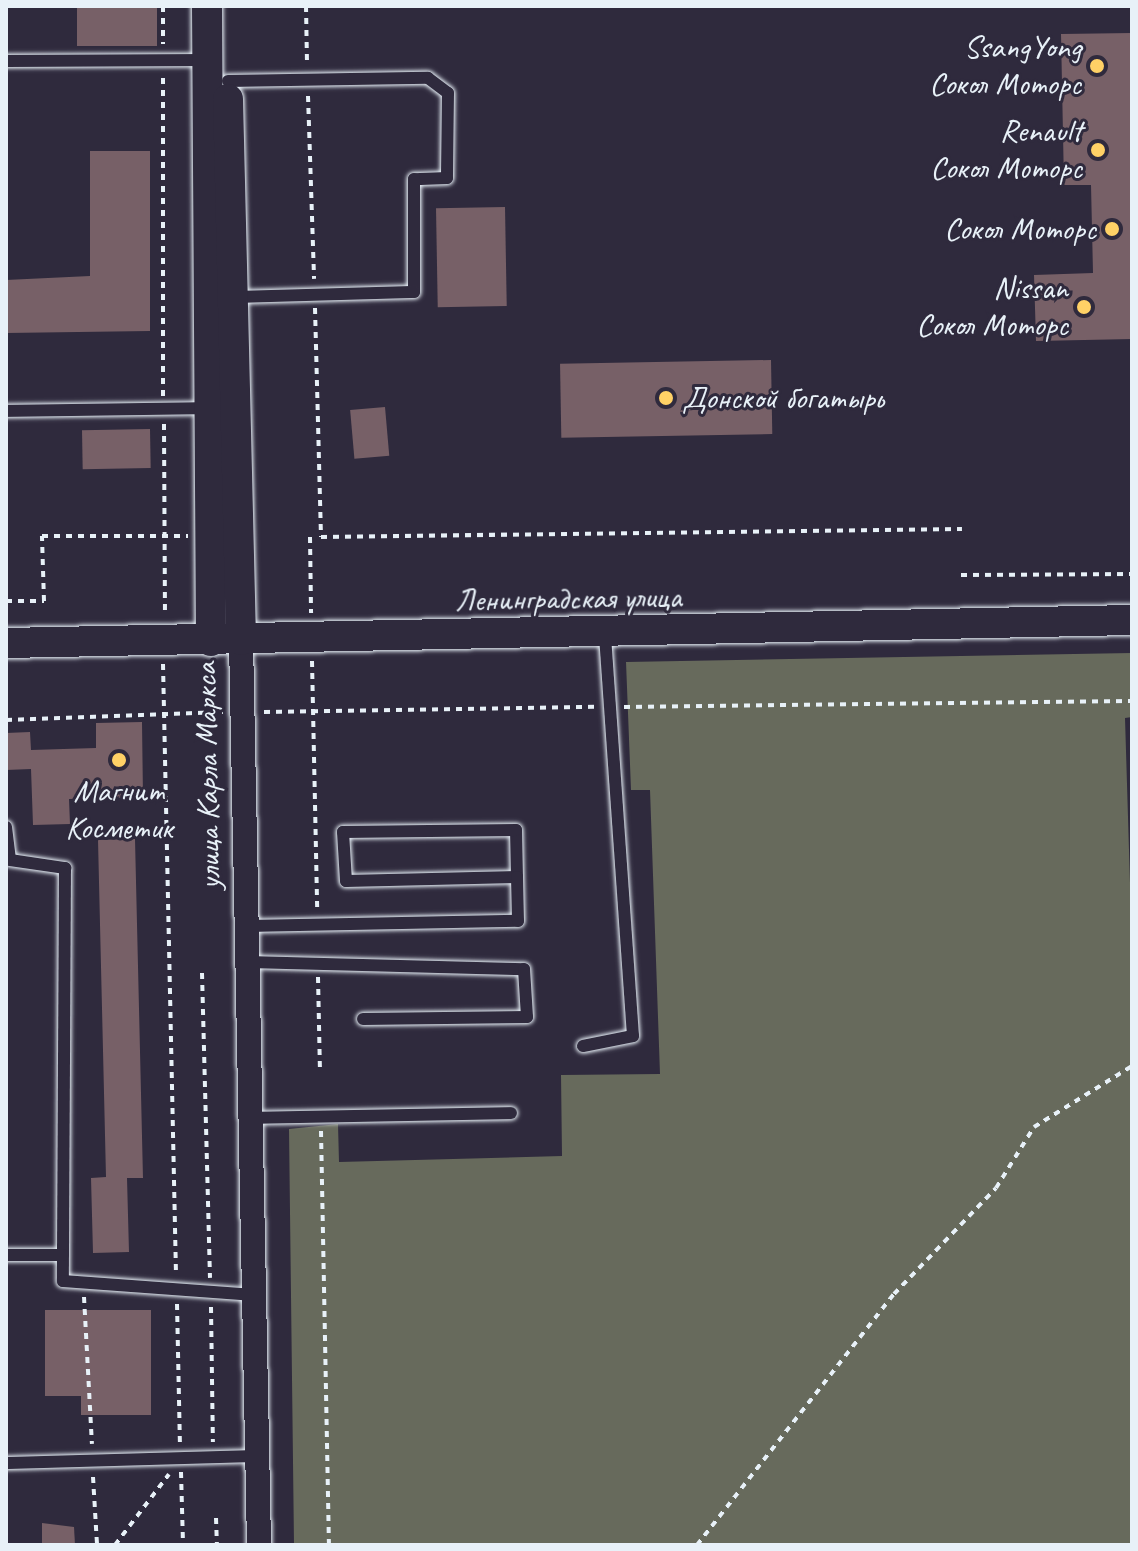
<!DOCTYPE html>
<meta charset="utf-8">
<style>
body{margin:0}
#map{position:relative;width:1138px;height:1551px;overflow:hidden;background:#2f2a3d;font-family:Caveat,sans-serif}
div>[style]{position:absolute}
.green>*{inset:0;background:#676a5c}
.building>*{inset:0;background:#776067;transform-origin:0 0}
.path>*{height:4px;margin-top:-2px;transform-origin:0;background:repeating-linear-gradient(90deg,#e8f1f8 0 6px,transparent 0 12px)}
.roads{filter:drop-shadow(0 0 2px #e8f1f8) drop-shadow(0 0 2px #e8f1f8)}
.service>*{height:12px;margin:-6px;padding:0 6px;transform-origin:6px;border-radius:6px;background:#2f2a3d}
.minor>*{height:24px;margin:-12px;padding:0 12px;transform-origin:12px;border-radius:12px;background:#2f2a3d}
.tertiary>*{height:30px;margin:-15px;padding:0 15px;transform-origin:15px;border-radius:15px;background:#2f2a3d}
.dots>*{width:22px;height:22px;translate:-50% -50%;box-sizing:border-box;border:4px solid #2f2a3d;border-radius:50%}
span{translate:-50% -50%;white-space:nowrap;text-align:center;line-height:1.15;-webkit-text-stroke:6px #2f2a3d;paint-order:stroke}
.poi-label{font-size:32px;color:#e8f1f8}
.right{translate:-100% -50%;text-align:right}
.left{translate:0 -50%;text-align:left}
.street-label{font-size:32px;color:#e8f1f8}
.frame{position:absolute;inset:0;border:8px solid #e8f1f8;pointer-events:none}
</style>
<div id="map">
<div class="green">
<i style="clip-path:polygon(1132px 653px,1132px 717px,1125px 718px,1132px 949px,1132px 1545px,294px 1545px,289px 1129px,338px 1124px,339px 1162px,562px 1156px,561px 1075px,660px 1074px,650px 790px,631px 790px,626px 662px)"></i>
</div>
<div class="building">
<i style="left:77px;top:6px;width:80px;height:40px"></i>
<i style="clip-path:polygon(1132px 33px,1132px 339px,1036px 341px,1034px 275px,1093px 273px,1091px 185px,1064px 185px,1061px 34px)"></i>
<i style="clip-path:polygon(90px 151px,150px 151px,150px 331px,6px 333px,6px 280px,90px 276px)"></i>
<i style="left:505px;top:207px;width:99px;height:69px;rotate:89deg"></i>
<i style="left:771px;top:360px;width:74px;height:211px;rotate:89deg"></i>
<i style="left:385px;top:407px;width:49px;height:35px;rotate:85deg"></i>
<i style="left:150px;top:429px;width:39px;height:68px;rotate:89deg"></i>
<i style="clip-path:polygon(142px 722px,143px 797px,69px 799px,70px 824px,33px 825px,31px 769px,6px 770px,6px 733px,30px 732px,31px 750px,96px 748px,96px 723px)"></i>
<i style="clip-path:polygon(135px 839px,143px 1178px,127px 1178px,129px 1252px,93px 1253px,91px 1178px,106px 1177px,98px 840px)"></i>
<i style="clip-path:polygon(45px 1310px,151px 1310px,151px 1415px,81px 1415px,81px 1396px,45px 1396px)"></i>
<i style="clip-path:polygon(42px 1523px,74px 1527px,75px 1545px,42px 1545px)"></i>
</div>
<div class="path">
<i style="left:163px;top:6px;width:38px;rotate:90deg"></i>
<i style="left:306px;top:6px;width:58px;rotate:89deg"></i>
<i style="left:308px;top:96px;width:183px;rotate:88.1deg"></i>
<i style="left:315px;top:308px;width:229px;rotate:88.5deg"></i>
<i style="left:321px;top:537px;width:641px;rotate:-0.72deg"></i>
<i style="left:163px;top:396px;width:320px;rotate:-90deg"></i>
<i style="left:164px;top:424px;width:192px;rotate:89.7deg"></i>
<i style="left:310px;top:537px;width:76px;rotate:89.2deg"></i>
<i style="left:961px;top:575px;width:171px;rotate:-0.3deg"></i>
<i style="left:6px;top:601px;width:38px"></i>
<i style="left:44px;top:601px;width:65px;rotate:-91.8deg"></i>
<i style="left:42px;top:536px;width:146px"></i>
<i style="left:312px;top:661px;width:248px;rotate:88.8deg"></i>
<i style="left:163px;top:664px;width:611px;rotate:88.78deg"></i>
<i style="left:624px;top:707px;width:508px;rotate:-0.68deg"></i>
<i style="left:264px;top:712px;width:331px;rotate:-0.9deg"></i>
<i style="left:6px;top:720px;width:217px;rotate:-2.1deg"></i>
<i style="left:202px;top:973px;width:305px;rotate:88.5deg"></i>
<i style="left:318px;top:977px;width:94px;rotate:88.8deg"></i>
<i style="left:321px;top:1131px;width:414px;rotate:88.9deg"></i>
<i style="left:84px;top:1297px;width:147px;rotate:86.9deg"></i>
<i style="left:177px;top:1304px;width:139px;rotate:88.8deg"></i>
<i style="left:211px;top:1307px;width:135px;rotate:89.2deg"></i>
<i style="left:181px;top:1472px;width:73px;rotate:88.4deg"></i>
<i style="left:93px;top:1477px;width:68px;rotate:86.6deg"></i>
<i style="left:216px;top:1518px;width:27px;rotate:88deg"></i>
<i style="left:115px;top:1545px;width:89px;rotate:-52.7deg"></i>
<i style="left:697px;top:1545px;width:319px;rotate:-51.9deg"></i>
<i style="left:894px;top:1294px;width:147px;rotate:-46.1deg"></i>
<i style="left:996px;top:1188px;width:72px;rotate:-58.1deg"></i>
<i style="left:1034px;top:1127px;width:115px;rotate:-31.9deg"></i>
</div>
<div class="roads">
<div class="service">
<i style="left:6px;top:61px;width:202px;rotate:-0.3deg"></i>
<i style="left:228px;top:81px;width:200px;rotate:-0.9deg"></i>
<i style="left:428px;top:78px;width:25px;rotate:37deg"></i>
<i style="left:448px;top:93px;width:85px;rotate:90.7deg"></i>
<i style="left:447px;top:178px;width:33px;rotate:178deg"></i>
<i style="left:414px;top:179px;width:113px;rotate:90deg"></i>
<i style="left:414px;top:292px;width:181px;rotate:178.4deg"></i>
<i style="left:6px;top:411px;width:204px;rotate:-0.8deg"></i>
<i style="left:6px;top:827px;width:33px;rotate:83deg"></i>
<i style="left:10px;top:860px;width:56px;rotate:8.3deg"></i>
<i style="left:65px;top:868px;width:413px;rotate:90.3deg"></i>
<i style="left:63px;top:1281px;width:192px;rotate:4.2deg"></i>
<i style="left:516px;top:830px;width:47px;rotate:88.8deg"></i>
<i style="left:517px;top:877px;width:171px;rotate:178.7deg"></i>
<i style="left:346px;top:881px;width:49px;rotate:-93.5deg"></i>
<i style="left:343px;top:832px;width:173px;rotate:-0.7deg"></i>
<i style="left:247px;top:926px;width:271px;rotate:-1.1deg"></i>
<i style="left:518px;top:921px;width:44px;rotate:-91.3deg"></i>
<i style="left:248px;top:962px;width:276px;rotate:1.5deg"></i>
<i style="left:524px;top:969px;width:48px;rotate:86.4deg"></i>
<i style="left:527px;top:1017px;width:164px;rotate:179.3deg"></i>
<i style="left:583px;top:1046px;width:51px;rotate:-11.3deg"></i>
<i style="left:633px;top:1036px;width:403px;rotate:-94deg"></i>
<i style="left:251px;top:1118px;width:260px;rotate:-1.1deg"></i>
<i style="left:6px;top:1255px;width:57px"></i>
<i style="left:6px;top:1463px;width:252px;rotate:-1.6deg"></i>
</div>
<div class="minor">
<i style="left:241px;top:640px;width:905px;rotate:88.86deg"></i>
</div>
<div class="tertiary">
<i style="left:207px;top:6px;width:635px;rotate:89.64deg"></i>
<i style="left:228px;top:99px;width:541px;rotate:88.62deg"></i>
<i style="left:6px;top:643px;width:1126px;rotate:-1.17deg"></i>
</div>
</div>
<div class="dots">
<i style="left:1097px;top:66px;background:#ffd166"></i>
<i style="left:1098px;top:150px;background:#ffd166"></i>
<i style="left:1112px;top:229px;background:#ffd166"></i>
<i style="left:1084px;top:307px;background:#ffd166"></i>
<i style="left:666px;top:398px;background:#ffd166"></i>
<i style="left:119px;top:760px;background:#ffd166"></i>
</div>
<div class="poi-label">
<span class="right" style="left:1081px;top:66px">SsangYong<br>Сокол Моторс</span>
<span class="right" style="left:1082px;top:150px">Renault<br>Сокол Моторс</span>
<span class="right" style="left:1096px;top:229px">Сокол Моторс</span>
<span class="right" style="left:1068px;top:307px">Nissan<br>Сокол Моторс</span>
<span class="left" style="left:682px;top:398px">Донской богатырь</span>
<span style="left:119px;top:810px">Магнит<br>Косметик</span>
</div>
<div class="street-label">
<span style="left:568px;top:599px;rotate:-1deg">Ленинградская улица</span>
<span style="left:208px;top:776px;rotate:-91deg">улица Карла Маркса</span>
</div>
<div class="frame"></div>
</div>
